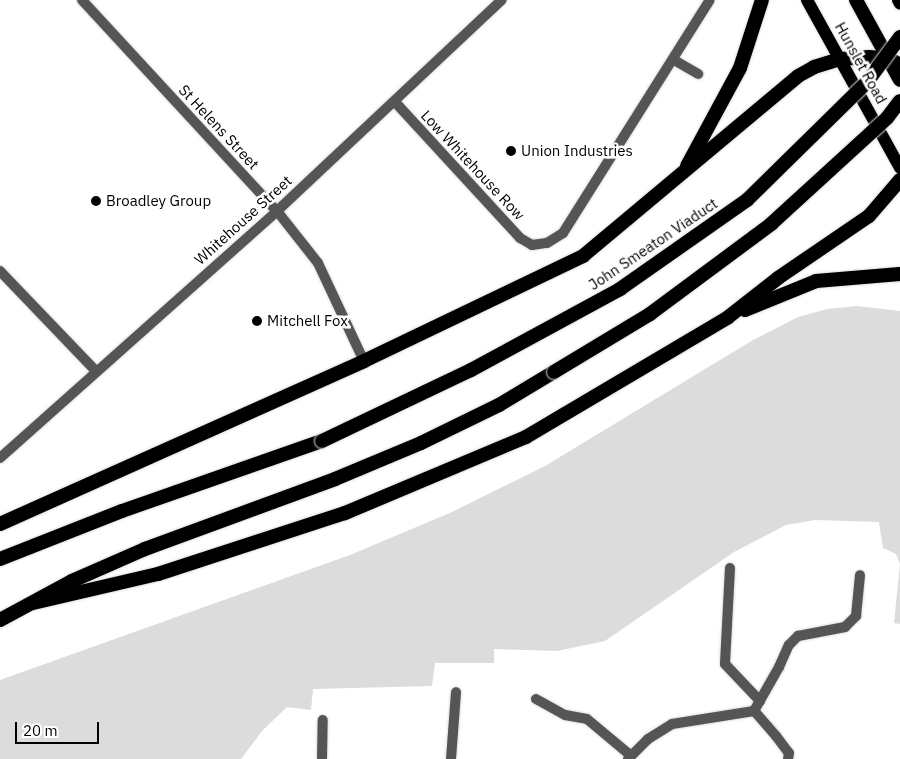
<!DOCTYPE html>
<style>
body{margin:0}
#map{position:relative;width:900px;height:759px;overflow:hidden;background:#fff;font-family:"IBM Plex Sans",sans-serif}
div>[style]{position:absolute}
.green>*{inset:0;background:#dcdcdc}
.roads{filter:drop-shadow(0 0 1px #dbdbdb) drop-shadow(0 0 1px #dbdbdb)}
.service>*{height:10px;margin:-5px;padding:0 5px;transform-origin:5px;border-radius:5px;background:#555}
.minor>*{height:10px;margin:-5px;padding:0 5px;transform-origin:5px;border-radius:5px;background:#555}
.primary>*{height:12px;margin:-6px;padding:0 6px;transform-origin:6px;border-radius:6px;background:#000}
.trunk>*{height:14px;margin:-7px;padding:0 7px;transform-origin:7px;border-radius:7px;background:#000}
.bridges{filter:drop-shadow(0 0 1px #dbdbdb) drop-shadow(0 0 1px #dbdbdb)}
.trunk-bridge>*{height:14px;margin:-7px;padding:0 7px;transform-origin:7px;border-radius:7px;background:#000}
.dots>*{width:14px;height:14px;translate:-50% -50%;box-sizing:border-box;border:2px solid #fff;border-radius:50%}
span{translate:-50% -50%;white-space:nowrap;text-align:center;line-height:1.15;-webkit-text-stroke:5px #fff;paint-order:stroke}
.street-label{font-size:15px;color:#000}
.poi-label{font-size:15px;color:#000}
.left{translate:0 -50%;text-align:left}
.scale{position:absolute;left:15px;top:722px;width:84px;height:22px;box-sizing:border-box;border:2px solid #000;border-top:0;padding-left:6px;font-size:15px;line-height:18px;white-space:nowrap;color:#000;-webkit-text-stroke:4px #fff;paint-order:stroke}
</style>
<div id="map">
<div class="green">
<i style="clip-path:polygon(857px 306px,900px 311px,900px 624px,894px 623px,900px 564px,896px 554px,883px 548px,879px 522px,815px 520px,786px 525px,734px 552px,605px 641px,557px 651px,494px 649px,494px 663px,435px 663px,432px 686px,313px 689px,311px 710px,287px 707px,262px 731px,241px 759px,0 759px,0 680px,350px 555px,452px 512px,545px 466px,753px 340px,798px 317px,827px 309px)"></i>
</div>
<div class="roads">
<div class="service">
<i style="left:0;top:271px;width:139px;rotate:46.2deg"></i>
<i style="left:730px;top:568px;width:96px;rotate:93deg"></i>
<i style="left:725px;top:664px;width:51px;rotate:46.6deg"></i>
<i style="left:779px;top:667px;width:24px;rotate:-66deg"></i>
<i style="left:789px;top:645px;width:13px;rotate:-45deg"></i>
<i style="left:798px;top:636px;width:48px;rotate:-10.8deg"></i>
<i style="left:845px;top:627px;width:16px;rotate:-45deg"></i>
<i style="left:856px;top:616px;width:41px;rotate:-84.4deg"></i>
<i style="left:536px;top:699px;width:33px;rotate:29deg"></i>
<i style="left:565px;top:715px;width:22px;rotate:10deg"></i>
<i style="left:587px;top:719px;width:56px;rotate:39.9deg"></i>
<i style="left:776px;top:736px;width:21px;rotate:53deg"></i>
<i style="left:789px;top:753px;width:6px;rotate:99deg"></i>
<i style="left:322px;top:759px;width:39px;rotate:-89deg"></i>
<i style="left:451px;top:759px;width:67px;rotate:-85.7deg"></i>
</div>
<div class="minor">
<i style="left:82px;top:0;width:287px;rotate:47.3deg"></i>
<i style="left:277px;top:211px;width:66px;rotate:51.7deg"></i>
<i style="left:318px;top:263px;width:108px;rotate:64.9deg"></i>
<i style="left:674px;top:60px;width:28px;rotate:30deg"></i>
<i style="left:395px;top:102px;width:185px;rotate:47.4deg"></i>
<i style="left:520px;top:238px;width:14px;rotate:30deg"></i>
<i style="left:532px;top:245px;width:15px;rotate:-8deg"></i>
<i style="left:547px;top:243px;width:19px;rotate:-32deg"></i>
<i style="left:563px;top:233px;width:275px;rotate:-57.8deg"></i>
<i style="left:0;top:458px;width:371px;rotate:-41.7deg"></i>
<i style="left:277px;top:211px;width:308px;rotate:-43.2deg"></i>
<i style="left:776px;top:736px;width:33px;rotate:-131deg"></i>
<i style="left:754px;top:711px;width:51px;rotate:-60.4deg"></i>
<i style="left:628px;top:759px;width:28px;rotate:-45deg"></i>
<i style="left:648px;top:739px;width:28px;rotate:-32deg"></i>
<i style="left:672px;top:724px;width:83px;rotate:-9deg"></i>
</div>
<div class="primary">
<i style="left:807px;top:0;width:192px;rotate:61deg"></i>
<i style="left:898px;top:0;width:4px;rotate:63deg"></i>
</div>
<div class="trunk">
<i style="left:856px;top:0;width:91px;rotate:61.2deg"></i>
<i style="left:687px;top:166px;width:111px;rotate:-61.6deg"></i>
<i style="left:740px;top:68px;width:71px;rotate:-72.1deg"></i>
<i style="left:745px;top:310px;width:77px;rotate:-22.2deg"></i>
<i style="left:816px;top:281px;width:84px;rotate:-4.8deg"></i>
<i style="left:0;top:524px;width:399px;rotate:-24.1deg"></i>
<i style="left:364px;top:361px;width:243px;rotate:-25.6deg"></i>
<i style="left:583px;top:256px;width:280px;rotate:-39.9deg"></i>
<i style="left:798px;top:76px;width:18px;rotate:-29deg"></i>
<i style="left:814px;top:67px;width:28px;rotate:-17deg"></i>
<i style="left:841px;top:59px;width:28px;rotate:-4deg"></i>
<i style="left:869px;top:57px;width:21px;rotate:5deg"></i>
<i style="left:890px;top:59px;width:12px;rotate:31deg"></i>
<i style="left:0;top:559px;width:131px;rotate:-21.5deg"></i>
<i style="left:122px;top:511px;width:212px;rotate:-19.3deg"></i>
<i style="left:33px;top:603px;width:128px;rotate:-13.1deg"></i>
<i style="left:158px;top:574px;width:197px;rotate:-18.1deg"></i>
<i style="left:345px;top:513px;width:196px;rotate:-22.8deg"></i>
<i style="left:526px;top:437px;width:234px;rotate:-30.6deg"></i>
<i style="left:727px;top:318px;width:65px;rotate:-38.1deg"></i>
<i style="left:778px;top:278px;width:110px;rotate:-34.3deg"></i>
<i style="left:869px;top:216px;width:48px;rotate:-49.3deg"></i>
<i style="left:0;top:620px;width:82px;rotate:-28.4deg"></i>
<i style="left:72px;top:581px;width:80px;rotate:-23.7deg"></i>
<i style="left:145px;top:549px;width:202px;rotate:-20.2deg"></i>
<i style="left:335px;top:479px;width:93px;rotate:-22.7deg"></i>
<i style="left:421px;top:443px;width:87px;rotate:-26deg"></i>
<i style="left:499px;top:405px;width:64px;rotate:-31deg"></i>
</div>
</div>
<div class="bridges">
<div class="trunk-bridge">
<i style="left:554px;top:372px;width:112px;rotate:-31.1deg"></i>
<i style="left:650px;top:314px;width:151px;rotate:-36.6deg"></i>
<i style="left:771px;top:224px;width:157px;rotate:-42.4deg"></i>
<i style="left:887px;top:118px;width:21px;rotate:-53deg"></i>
<i style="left:322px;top:441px;width:165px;rotate:-25.5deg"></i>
<i style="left:471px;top:370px;width:170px;rotate:-28.5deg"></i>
<i style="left:620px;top:289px;width:155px;rotate:-35deg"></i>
<i style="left:747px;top:200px;width:168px;rotate:-44.5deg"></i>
<i style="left:867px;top:82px;width:56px;rotate:-53.7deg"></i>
</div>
</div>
<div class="dots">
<i style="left:511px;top:151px;background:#000"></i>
<i style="left:96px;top:201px;background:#000"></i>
<i style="left:257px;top:321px;background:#000"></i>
</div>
<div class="street-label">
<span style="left:861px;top:63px;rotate:61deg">Hunslet Road</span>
<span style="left:219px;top:127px;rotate:47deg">St Helens Street</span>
<span style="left:473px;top:165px;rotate:47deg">Low Whitehouse Row</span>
<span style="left:243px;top:220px;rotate:-42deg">Whitehouse Street</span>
<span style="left:653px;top:244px;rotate:-34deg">John Smeaton Viaduct</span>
</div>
<div class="poi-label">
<span class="left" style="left:521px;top:151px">Union Industries</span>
<span class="left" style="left:106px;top:201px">Broadley Group</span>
<span class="left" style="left:267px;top:321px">Mitchell Fox</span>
</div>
<div class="scale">20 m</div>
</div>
